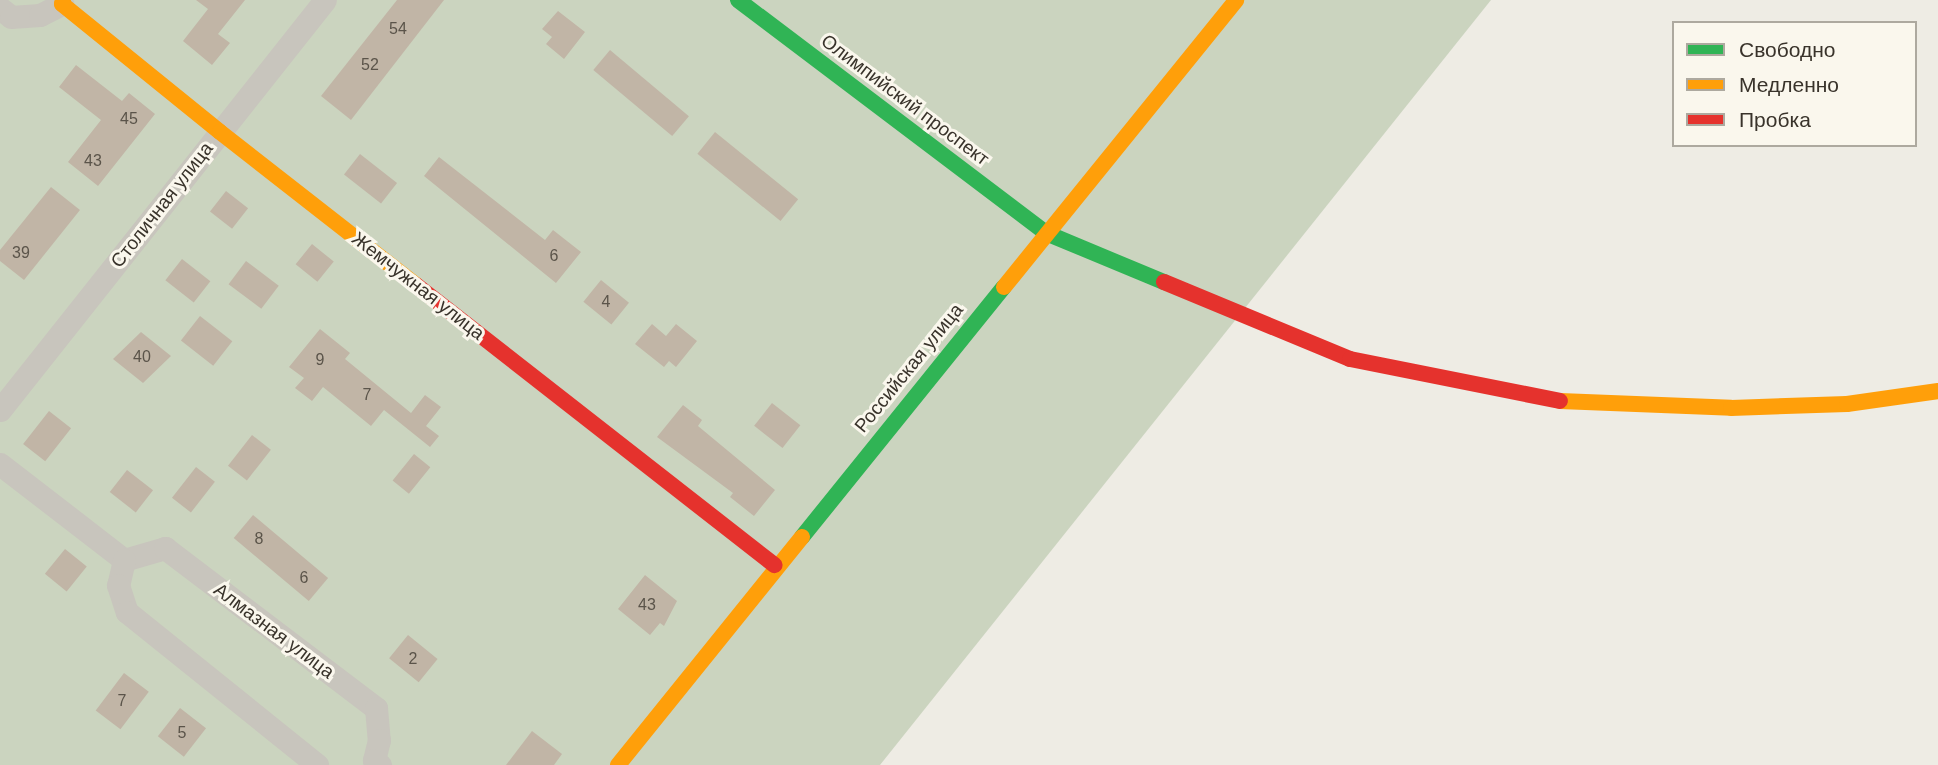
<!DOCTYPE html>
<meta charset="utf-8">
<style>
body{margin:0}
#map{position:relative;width:1938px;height:765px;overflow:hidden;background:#eeece4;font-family:Arial,sans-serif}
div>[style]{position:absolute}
.green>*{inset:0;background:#cbd4bf}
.building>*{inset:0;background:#c1b5a6;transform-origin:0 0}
.street>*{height:23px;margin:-11.5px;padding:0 11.5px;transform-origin:11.5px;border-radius:11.5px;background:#c8c5bd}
.fast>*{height:16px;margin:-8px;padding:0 8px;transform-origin:8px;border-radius:8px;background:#30b455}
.slow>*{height:16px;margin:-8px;padding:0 8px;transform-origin:8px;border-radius:8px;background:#ff9f0a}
.jam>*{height:16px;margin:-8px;padding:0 8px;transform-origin:8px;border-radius:8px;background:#e5322d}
span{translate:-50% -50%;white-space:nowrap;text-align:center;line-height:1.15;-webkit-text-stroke:6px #faf7ed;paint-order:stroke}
.number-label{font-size:16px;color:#5b544a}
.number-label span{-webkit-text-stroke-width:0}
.street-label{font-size:19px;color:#39332b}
.legend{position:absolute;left:1672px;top:21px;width:245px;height:126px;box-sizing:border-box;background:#faf7ed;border:2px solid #ada99f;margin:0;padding:9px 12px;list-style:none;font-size:21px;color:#39332b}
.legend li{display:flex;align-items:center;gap:14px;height:35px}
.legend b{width:35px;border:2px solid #ada99f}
</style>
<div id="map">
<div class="green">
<i style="clip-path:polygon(0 0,1491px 0,880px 765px,0 765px)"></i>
</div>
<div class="building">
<i style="clip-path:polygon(196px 0,245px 0,218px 34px,230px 43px,212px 65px,183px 41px,208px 9px)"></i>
<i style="clip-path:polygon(397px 0,444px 0,351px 120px,321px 96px)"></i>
<i style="clip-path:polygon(558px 11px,585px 32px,564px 59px,546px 44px,552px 37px,542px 29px)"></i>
<i style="left:610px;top:50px;width:103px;height:26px;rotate:40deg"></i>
<i style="clip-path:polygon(76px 65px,122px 101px,129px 93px,155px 114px,98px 186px,68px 162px,101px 120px,59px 87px)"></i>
<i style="left:715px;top:132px;width:107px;height:28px;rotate:39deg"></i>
<i style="left:360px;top:154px;width:47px;height:26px;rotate:38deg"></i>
<i style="clip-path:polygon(439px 157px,545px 240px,553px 230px,581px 252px,556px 283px,424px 176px)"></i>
<i style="clip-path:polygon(51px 187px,80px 210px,24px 280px,0 261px,0 250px)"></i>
<i style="left:226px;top:191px;width:28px;height:26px;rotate:38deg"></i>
<i style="left:312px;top:244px;width:28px;height:26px;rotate:39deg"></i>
<i style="left:182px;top:259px;width:36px;height:27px;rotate:38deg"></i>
<i style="left:246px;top:261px;width:41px;height:29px;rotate:37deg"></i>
<i style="left:601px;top:280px;width:36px;height:28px;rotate:39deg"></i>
<i style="left:200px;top:316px;width:41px;height:31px;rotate:38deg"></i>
<i style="clip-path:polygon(652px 324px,666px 336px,676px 324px,697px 341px,676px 367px,669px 361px,664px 367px,635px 344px)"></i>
<i style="clip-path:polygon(320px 329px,350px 353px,345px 359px,411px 413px,425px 395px,441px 407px,426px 426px,439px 436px,430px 447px,384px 410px,371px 426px,323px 387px,312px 401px,295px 388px,304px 378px,289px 367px)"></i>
<i style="clip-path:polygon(141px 332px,171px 356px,143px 383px,113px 359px)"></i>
<i style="left:772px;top:403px;width:36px;height:29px;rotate:38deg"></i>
<i style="clip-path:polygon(683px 405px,702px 420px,698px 426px,775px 490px,754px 516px,730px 497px,733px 493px,657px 437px)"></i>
<i style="left:49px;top:411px;width:28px;height:42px;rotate:38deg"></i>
<i style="left:252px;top:435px;width:24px;height:39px;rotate:38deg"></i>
<i style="left:414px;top:454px;width:21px;height:34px;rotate:39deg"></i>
<i style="left:196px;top:467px;width:24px;height:39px;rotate:38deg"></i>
<i style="left:127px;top:470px;width:33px;height:28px;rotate:38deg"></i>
<i style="left:253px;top:515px;width:98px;height:30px;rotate:40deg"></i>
<i style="left:65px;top:549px;width:28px;height:32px;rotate:39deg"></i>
<i style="clip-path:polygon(645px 575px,677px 601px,664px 626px,660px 623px,650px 635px,618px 609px)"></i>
<i style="left:408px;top:635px;width:38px;height:30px;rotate:39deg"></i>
<i style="left:124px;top:673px;width:31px;height:47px;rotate:37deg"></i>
<i style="left:180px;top:708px;width:33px;height:36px;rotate:38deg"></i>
<i style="clip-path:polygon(532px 731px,562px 754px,554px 765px,506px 765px)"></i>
</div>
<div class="street">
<i style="left:0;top:8px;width:14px;rotate:39deg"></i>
<i style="left:11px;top:17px;width:29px;rotate:-4deg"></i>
<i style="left:40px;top:15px;width:25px;rotate:-27deg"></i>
<i style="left:0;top:410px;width:523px;rotate:-51.6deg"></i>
<i style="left:0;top:464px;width:157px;rotate:37.7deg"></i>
<i style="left:124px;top:560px;width:43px;rotate:-16.3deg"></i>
<i style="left:165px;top:548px;width:265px;rotate:37.2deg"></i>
<i style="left:376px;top:708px;width:32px;rotate:85deg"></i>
<i style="left:379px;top:740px;width:21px;rotate:104deg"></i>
<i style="left:374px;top:760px;width:8px;rotate:40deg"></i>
<i style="left:124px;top:560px;width:26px;rotate:103deg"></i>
<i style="left:118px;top:585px;width:28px;rotate:72deg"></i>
<i style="left:127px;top:612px;width:244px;rotate:38.8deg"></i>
</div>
<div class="fast">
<i style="left:738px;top:0;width:386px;rotate:37.1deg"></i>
<i style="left:1046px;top:233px;width:128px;rotate:22.6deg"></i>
<i style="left:802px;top:537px;width:321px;rotate:-51.1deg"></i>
</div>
<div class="slow">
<i style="left:63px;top:0;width:4px;rotate:104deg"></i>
<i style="left:62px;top:4px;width:203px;rotate:39deg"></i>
<i style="left:220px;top:132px;width:249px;rotate:38deg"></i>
<i style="left:1004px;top:287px;width:369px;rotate:-51deg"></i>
<i style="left:1560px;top:401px;width:171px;rotate:2.3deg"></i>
<i style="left:1731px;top:408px;width:116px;rotate:-2deg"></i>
<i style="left:1847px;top:404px;width:92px;rotate:-8.1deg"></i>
<i style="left:618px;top:765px;width:293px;rotate:-51.1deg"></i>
</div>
<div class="jam">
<i style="left:1164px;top:282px;width:201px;rotate:22.5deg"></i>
<i style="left:1350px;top:359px;width:214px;rotate:11.3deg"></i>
<i style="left:416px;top:285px;width:455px;rotate:38deg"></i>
</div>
<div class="number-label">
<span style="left:398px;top:29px">54</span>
<span style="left:370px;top:65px">52</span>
<span style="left:129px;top:119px">45</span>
<span style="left:93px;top:161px">43</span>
<span style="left:21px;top:253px">39</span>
<span style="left:554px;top:256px">6</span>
<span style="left:606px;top:302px">4</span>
<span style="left:142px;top:357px">40</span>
<span style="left:320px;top:360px">9</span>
<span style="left:367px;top:395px">7</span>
<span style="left:259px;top:539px">8</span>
<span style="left:304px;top:578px">6</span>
<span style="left:647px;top:605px">43</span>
<span style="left:413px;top:659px">2</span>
<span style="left:122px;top:701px">7</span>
<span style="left:182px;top:733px">5</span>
</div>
<div class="street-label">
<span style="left:905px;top:100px;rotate:37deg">Олимпийский проспект</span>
<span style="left:162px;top:205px;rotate:-52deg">Столичная улица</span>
<span style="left:418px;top:286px;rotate:38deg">Жемчужная улица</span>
<span style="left:909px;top:368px;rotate:-51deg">Российская улица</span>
<span style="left:274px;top:631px;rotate:37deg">Алмазная улица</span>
</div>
<ul class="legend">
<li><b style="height:9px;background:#30b455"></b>Свободно</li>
<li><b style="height:9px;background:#ff9f0a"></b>Медленно</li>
<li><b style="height:9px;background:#e5322d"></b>Пробка</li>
</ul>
</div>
